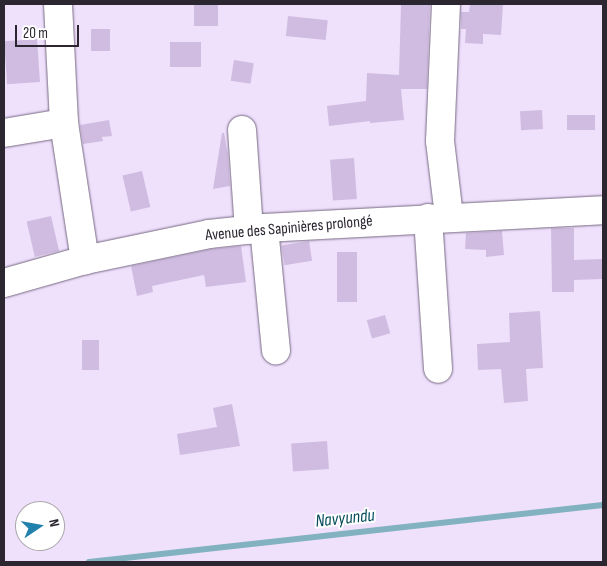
<!DOCTYPE html>
<meta charset="utf-8">
<style>
body{margin:0}
#map{position:relative;width:607px;height:566px;overflow:hidden;background:#efe0fc;font-family:"Sofia Sans Condensed",sans-serif}
div>[style]{position:absolute}
.stream>*{height:6px;margin:-3px;padding:0 3px;transform-origin:3px;border-radius:3px;background:#82b1bf}
.building>*{inset:0;background:#d0bce0;transform-origin:0 0}
.roads{filter:drop-shadow(0 0 1px #766981) drop-shadow(0 0 1px #766981)}
.minor>*{height:28px;margin:-14px;padding:0 14px;transform-origin:14px;border-radius:14px;background:#fff}
span{translate:-50% -50%;white-space:nowrap;text-align:center;line-height:1.15;-webkit-text-stroke:4px #fff;paint-order:stroke}
.street-label{font-size:16px;color:#2c2630}
.water-label{font-size:18px;color:#034b5b;font-style:italic}
.frame{position:absolute;inset:0;border:5px solid #2c2630;pointer-events:none}
.north{position:absolute;left:15px;top:501px;width:50px;height:50px;box-sizing:border-box;background:#fff;border:1px solid #aba8ac;border-radius:50%;rotate:78deg;font-size:14px;font-weight:700;line-height:20px;text-align:center;color:#2c2630}
.north::after{content:'';display:block;margin:auto;width:18px;height:22px;background:#2280ac;clip-path:polygon(50% 0,100% 100%,50% 72%,0 100%)}
.scale{position:absolute;left:15px;top:25px;width:64px;height:22px;box-sizing:border-box;border:2px solid #2c2630;border-top:0;padding-left:6px;font-size:15px;line-height:18px;white-space:nowrap;color:#2c2630;-webkit-text-stroke:4px #fff;paint-order:stroke}
</style>
<div id="map">
<div class="stream">
<i style="left:89px;top:562px;width:517px;rotate:-6.33deg"></i>
</div>
<div class="building">
<i style="left:194px;top:4px;width:24px;height:22px"></i>
<i style="clip-path:polygon(401px 4px,430px 4px,427px 89px,401px 89px,404px 120px,370px 123px,370px 121px,329px 126px,327px 106px,366px 101px,367px 73px,399px 75px)"></i>
<i style="clip-path:polygon(470px 4px,503px 4px,501px 35px,483px 34px,483px 44px,465px 43px,466px 29px,461px 29px,461px 12px,469px 12px)"></i>
<i style="left:288px;top:16px;width:40px;height:20px;rotate:6deg"></i>
<i style="left:91px;top:29px;width:19px;height:22px"></i>
<i style="left:37px;top:39px;width:43px;height:33px;rotate:86deg"></i>
<i style="left:170px;top:42px;width:31px;height:25px"></i>
<i style="left:234px;top:60px;width:20px;height:21px;rotate:9deg"></i>
<i style="left:542px;top:110px;width:19px;height:22px;rotate:87deg"></i>
<i style="left:567px;top:115px;width:28px;height:15px"></i>
<i style="clip-path:polygon(109px 120px,112px 136px,102px 137px,103px 141px,83px 144px,80px 125px)"></i>
<i style="clip-path:polygon(222px 133px,224px 133px,228px 155px,230px 186px,213px 189px)"></i>
<i style="left:354px;top:158px;width:41px;height:24px;rotate:86deg"></i>
<i style="left:142px;top:171px;width:37px;height:20px;rotate:77deg"></i>
<i style="left:51px;top:216px;width:36px;height:25px;rotate:77deg"></i>
<i style="clip-path:polygon(551px 228px,574px 228px,574px 260px,603px 259px,603px 279px,574px 280px,574px 292px,552px 292px)"></i>
<i style="clip-path:polygon(502px 231px,504px 255px,486px 257px,486px 250px,465px 249px,466px 233px)"></i>
<i style="left:309px;top:241px;width:20px;height:28px;rotate:81deg"></i>
<i style="clip-path:polygon(241px 246px,246px 282px,206px 287px,204px 275px,152px 286px,153px 292px,137px 296px,131px 266px,211px 249px)"></i>
<i style="left:337px;top:252px;width:20px;height:50px"></i>
<i style="clip-path:polygon(540px 311px,543px 368px,526px 369px,528px 401px,504px 403px,501px 369px,478px 370px,477px 344px,510px 342px,509px 313px)"></i>
<i style="left:385px;top:315px;width:19px;height:19px;rotate:74deg"></i>
<i style="left:82px;top:340px;width:17px;height:30px"></i>
<i style="clip-path:polygon(232px 404px,240px 446px,180px 455px,177px 434px,217px 427px,213px 408px)"></i>
<i style="left:327px;top:441px;width:28px;height:36px;rotate:86deg"></i>
</div>
<div class="roads">
<div class="minor">
<i style="left:58px;top:4px;width:119px;rotate:87.1deg"></i>
<i style="left:64px;top:123px;width:139px;rotate:81.3deg"></i>
<i style="left:85px;top:260px;width:127px;rotate:-11.8deg"></i>
<i style="left:209px;top:234px;width:55px;rotate:-6.2deg"></i>
<i style="left:264px;top:228px;width:339px;rotate:-3deg"></i>
<i style="left:446px;top:4px;width:137px;rotate:92.5deg"></i>
<i style="left:440px;top:141px;width:77px;rotate:83.2deg"></i>
<i style="left:242px;top:130px;width:100px;rotate:86deg"></i>
<i style="left:4px;top:133px;width:61px;rotate:-9.5deg"></i>
<i style="left:428px;top:218px;width:151px;rotate:86.2deg"></i>
<i style="left:264px;top:228px;width:123px;rotate:84.4deg"></i>
<i style="left:4px;top:283px;width:84px;rotate:-15.9deg"></i>
</div>
</div>
<div class="street-label">
<span style="left:289px;top:229px;rotate:-5deg">Avenue des Sapinières prolongé</span>
</div>
<div class="water-label">
<span style="left:345px;top:519px;rotate:-6deg">Navyundu</span>
</div>
<div class="frame"></div>
<div class="north">N</div>
<div class="scale">20 m</div>
</div>
